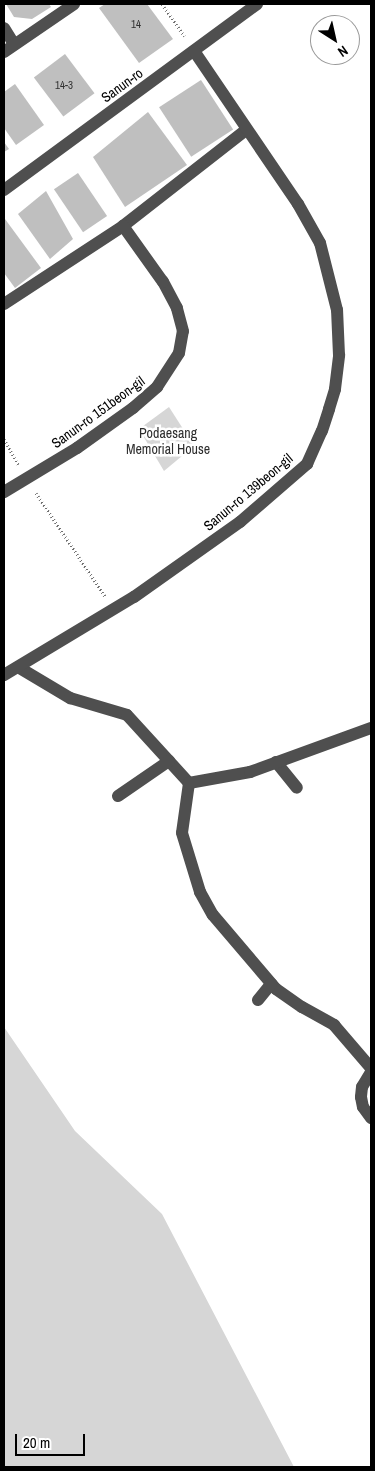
<!DOCTYPE html>
<style>
body{margin:0}
#map{position:relative;width:375px;height:1471px;overflow:hidden;background:#fff;font-family:"Archivo Narrow",sans-serif}
div>[style]{position:absolute}
.green>*{inset:0;background:#d6d6d6}
.building>*{inset:0;background:#bfbfbf;transform-origin:0 0}
.path>*{height:3px;margin-top:-1.5px;transform-origin:0;background:repeating-linear-gradient(90deg,#717171 0 1px,transparent 0 3.5px)}
.minor>*{height:12px;margin:-6px;padding:0 6px;transform-origin:6px;border-radius:6px;background:#4f4f4f}
span{translate:-50% -50%;white-space:nowrap;text-align:center;line-height:1.15;-webkit-text-stroke:5px #fff;paint-order:stroke}
.number-label{font-size:11px;color:#303030}
.number-label span{-webkit-text-stroke-width:0}
.street-label{font-size:14px;color:#000}
.park-label{font-size:14px;color:#2d2d2d}
.frame{position:absolute;inset:0;border:5px solid #000;pointer-events:none}
.north{position:absolute;left:310px;top:15px;width:50px;height:50px;box-sizing:border-box;background:#fff;border:1px solid #999;border-radius:50%;rotate:145deg;font-size:14px;font-weight:700;line-height:20px;text-align:center;color:#000}
.north::after{content:'';display:block;margin:auto;width:18px;height:22px;background:#000;clip-path:polygon(50% 0,100% 100%,50% 72%,0 100%)}
.scale{position:absolute;left:15px;top:1434px;width:70px;height:22px;box-sizing:border-box;border:2px solid #000;border-top:0;padding-left:6px;font-size:15px;line-height:18px;white-space:nowrap;color:#000;-webkit-text-stroke:4px #fff;paint-order:stroke}
</style>
<div id="map">
<div class="green">
<i style="clip-path:polygon(169px 407px,194px 446px,164px 471px,139px 429px)"></i>
<i style="clip-path:polygon(4px 1027px,75px 1131px,162px 1214px,294px 1467px,4px 1467px)"></i>
</div>
<div class="building">
<i style="clip-path:polygon(6px 4px,49px 4px,51px 7px,32px 19px,14px 17px)"></i>
<i style="clip-path:polygon(105px 4px,147px 4px,173px 39px,139px 63px,99px 8px)"></i>
<i style="left:65px;top:54px;width:49px;height:39px;rotate:53deg"></i>
<i style="left:201px;top:80px;width:59px;height:50px;rotate:57deg"></i>
<i style="clip-path:polygon(15px 84px,44px 125px,16px 145px,4px 128px,4px 92px)"></i>
<i style="clip-path:polygon(148px 112px,187px 165px,125px 207px,93px 157px)"></i>
<i style="clip-path:polygon(4px 142px,9px 149px,4px 152px)"></i>
<i style="left:78px;top:173px;width:52px;height:29px;rotate:56deg"></i>
<i style="clip-path:polygon(46px 191px,73px 239px,50px 259px,18px 214px)"></i>
<i style="clip-path:polygon(5px 219px,41px 268px,15px 288px,4px 273px)"></i>
</div>
<div class="path">
<i style="left:162px;top:4px;width:39px;rotate:55deg"></i>
<i style="left:4px;top:439px;width:29px;rotate:61deg"></i>
<i style="left:36px;top:493px;width:124px;rotate:56.2deg"></i>
</div>
<div class="minor">
<i style="left:4px;top:28px;width:19px;rotate:58deg"></i>
<i style="left:4px;top:52px;width:85px;rotate:-34.4deg"></i>
<i style="left:4px;top:190px;width:314px;rotate:-36.3deg"></i>
<i style="left:4px;top:304px;width:142px;rotate:-33.2deg"></i>
<i style="left:123px;top:226px;width:156px;rotate:-38deg"></i>
<i style="left:4px;top:492px;width:85px;rotate:-31.1deg"></i>
<i style="left:77px;top:448px;width:69px;rotate:-35.5deg"></i>
<i style="left:133px;top:408px;width:32px;rotate:-41deg"></i>
<i style="left:157px;top:387px;width:40px;rotate:-57.1deg"></i>
<i style="left:179px;top:353px;width:22px;rotate:-80deg"></i>
<i style="left:183px;top:331px;width:24px;rotate:-105deg"></i>
<i style="left:177px;top:308px;width:30px;rotate:-118deg"></i>
<i style="left:163px;top:282px;width:69px;rotate:-125.5deg"></i>
<i style="left:18px;top:667px;width:61px;rotate:30.8deg"></i>
<i style="left:70px;top:698px;width:59px;rotate:16.6deg"></i>
<i style="left:127px;top:715px;width:92px;rotate:47.6deg"></i>
<i style="left:189px;top:783px;width:50px;rotate:98deg"></i>
<i style="left:182px;top:833px;width:62px;rotate:73deg"></i>
<i style="left:200px;top:892px;width:26px;rotate:61deg"></i>
<i style="left:213px;top:915px;width:97px;rotate:49.6deg"></i>
<i style="left:276px;top:989px;width:32px;rotate:35deg"></i>
<i style="left:302px;top:1007px;width:37px;rotate:29deg"></i>
<i style="left:334px;top:1025px;width:57px;rotate:49.3deg"></i>
<i style="left:4px;top:675px;width:152px;rotate:-31deg"></i>
<i style="left:134px;top:597px;width:130px;rotate:-35.3deg"></i>
<i style="left:240px;top:522px;width:89px;rotate:-40.9deg"></i>
<i style="left:307px;top:464px;width:36px;rotate:-66deg"></i>
<i style="left:322px;top:431px;width:23px;rotate:-72deg"></i>
<i style="left:329px;top:409px;width:21px;rotate:-73deg"></i>
<i style="left:335px;top:389px;width:34px;rotate:-83deg"></i>
<i style="left:339px;top:355px;width:45px;rotate:-92.5deg"></i>
<i style="left:337px;top:310px;width:69px;rotate:-104.2deg"></i>
<i style="left:320px;top:243px;width:45px;rotate:-119.4deg"></i>
<i style="left:298px;top:204px;width:185px;rotate:-124.2deg"></i>
<i style="left:276px;top:762px;width:33px;rotate:51deg"></i>
<i style="left:189px;top:783px;width:62px;rotate:-10.2deg"></i>
<i style="left:250px;top:772px;width:129px;rotate:-20deg"></i>
<i style="left:118px;top:796px;width:62px;rotate:-34.5deg"></i>
<i style="left:258px;top:1000px;width:21px;rotate:-51deg"></i>
<i style="left:371px;top:1072px;width:17px;rotate:121deg"></i>
<i style="left:362px;top:1087px;width:10px;rotate:96deg"></i>
<i style="left:361px;top:1097px;width:10px;rotate:79deg"></i>
<i style="left:363px;top:1107px;width:14px;rotate:54deg"></i>
</div>
<div class="number-label">
<span style="left:136px;top:24px">14</span>
<span style="left:64px;top:85px">14-3</span>
</div>
<div class="street-label">
<span style="left:122px;top:85px;rotate:-36deg">Sanun-ro</span>
<span style="left:98px;top:412px;rotate:-36deg">Sanun-ro 151beon-gil</span>
<span style="left:248px;top:492px;rotate:-40deg">Sanun-ro 139beon-gil</span>
</div>
<div class="park-label">
<span style="left:168px;top:441px">Podaesang<br>Memorial House</span>
</div>
<div class="frame"></div>
<div class="north">N</div>
<div class="scale">20 m</div>
</div>
